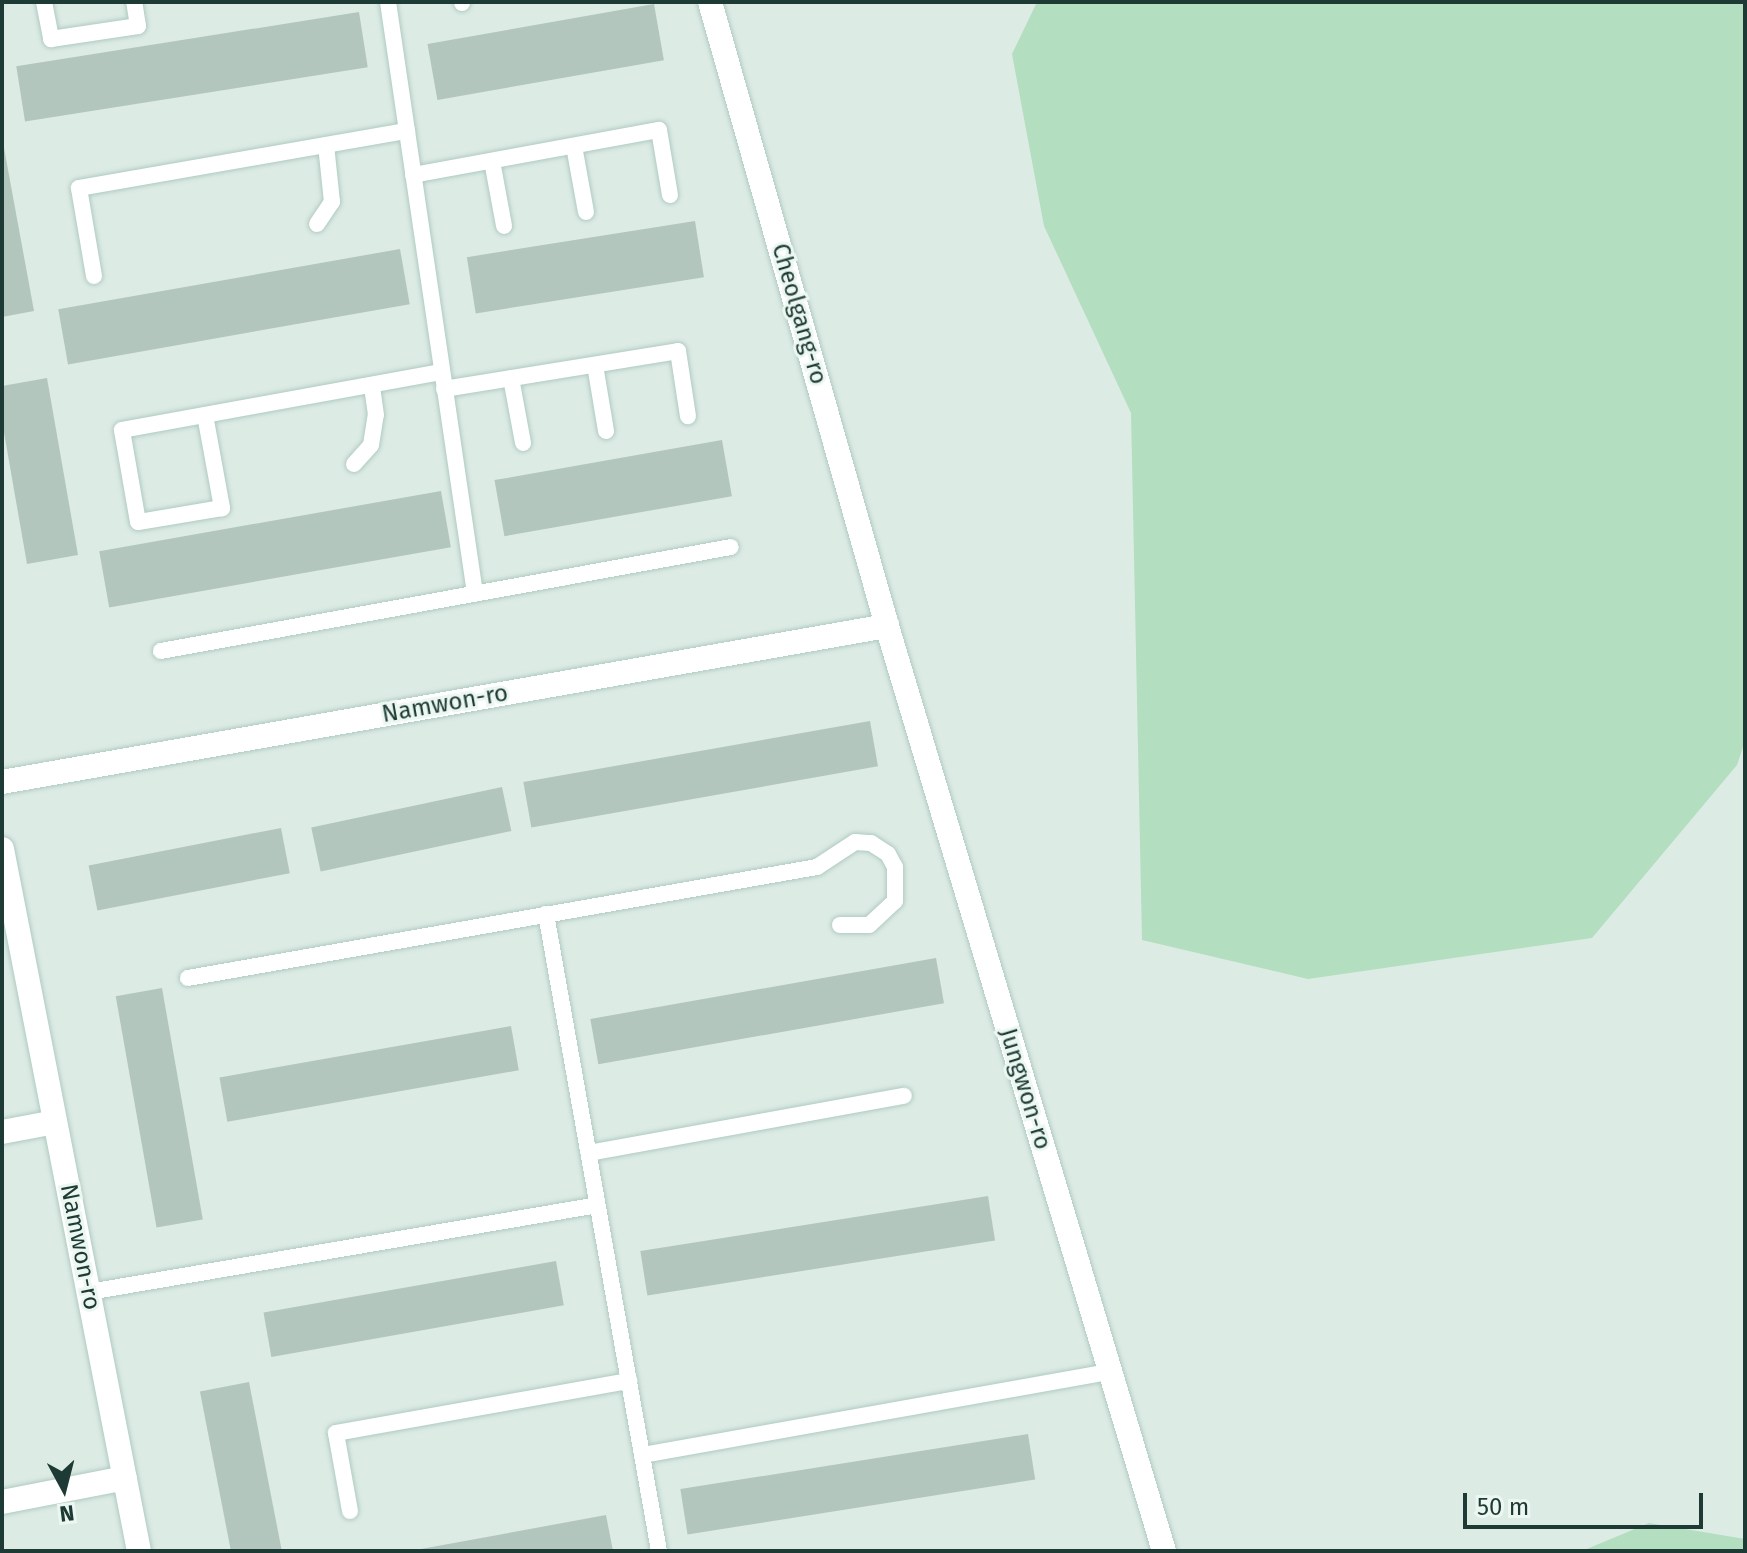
<!DOCTYPE html>
<style>
body{margin:0}
#map{position:relative;width:1747px;height:1553px;overflow:hidden;background:#ddebe5;font-family:"Fira Sans",sans-serif}
div>[style]{position:absolute}
.green>*{inset:0;background:#b3debf}
.building>*{inset:0;background:#b2c6be;transform-origin:0 0}
.roads{filter:drop-shadow(0 0 2px #afcbc1) drop-shadow(0 0 2px #afcbc1)}
.lane>*{height:16px;margin:-8px;padding:0 8px;transform-origin:8px;border-radius:8px;background:#fff}
.street>*{height:24px;margin:-12px;padding:0 12px;transform-origin:12px;border-radius:12px;background:#fff}
.secondary>*{height:24px;margin:-12px;padding:0 12px;transform-origin:12px;border-radius:12px;background:#fff}
span{translate:-50% -50%;white-space:nowrap;text-align:center;line-height:1.15;-webkit-text-stroke:6px #edf7f2;paint-order:stroke}
.street-label{font-size:24px;color:#1d3b34}
.frame{position:absolute;inset:0;border:4px solid #1d3b34;pointer-events:none}
.north{position:absolute;left:24px;top:1449px;width:80px;height:80px;-webkit-text-stroke:6px #edf7f2;paint-order:stroke;rotate:173deg;font-size:22px;font-weight:700;line-height:32px;text-align:center;color:#1d3b34}
.north::after{content:'';display:block;margin:auto;width:28px;height:36px;background:#1d3b34;clip-path:polygon(50% 0,100% 100%,50% 72%,0 100%)}
.scale{position:absolute;left:1463px;top:1493px;width:240px;height:36px;box-sizing:border-box;border:4px solid #1d3b34;border-top:0;padding-left:10px;font-size:24px;line-height:28px;white-space:nowrap;color:#1d3b34;-webkit-text-stroke:6px #edf7f2;paint-order:stroke}
</style>
<div id="map">
<div class="green">
<i style="clip-path:polygon(1037px 2px,1745px 2px,1745px 741px,1737px 765px,1592px 938px,1308px 979px,1142px 940px,1131px 413px,1044px 226px,1012px 54px)"></i>
<i style="clip-path:polygon(1649px 1523px,1745px 1539px,1745px 1551px,1582px 1551px)"></i>
</div>
<div class="building">
<i style="left:654px;top:4px;width:57px;height:230px;rotate:80deg"></i>
<i style="left:359px;top:12px;width:56px;height:347px;rotate:81deg"></i>
<i style="clip-path:polygon(2px 137px,34px 311px,2px 317px)"></i>
<i style="left:695px;top:221px;width:57px;height:231px;rotate:81deg"></i>
<i style="left:400px;top:249px;width:56px;height:347px;rotate:80deg"></i>
<i style="clip-path:polygon(47px 378px,78px 555px,27px 564px,2px 421px,2px 386px)"></i>
<i style="left:722px;top:440px;width:57px;height:231px;rotate:80deg"></i>
<i style="left:441px;top:491px;width:57px;height:347px;rotate:80deg"></i>
<i style="left:870px;top:721px;width:46px;height:352px;rotate:80deg"></i>
<i style="left:502px;top:787px;width:45px;height:195px;rotate:78deg"></i>
<i style="left:281px;top:828px;width:46px;height:196px;rotate:79deg"></i>
<i style="left:936px;top:958px;width:46px;height:351px;rotate:80deg"></i>
<i style="left:162px;top:988px;width:235px;height:47px;rotate:80deg"></i>
<i style="left:511px;top:1026px;width:45px;height:296px;rotate:80deg"></i>
<i style="left:988px;top:1196px;width:45px;height:352px;rotate:81deg"></i>
<i style="left:556px;top:1261px;width:45px;height:297px;rotate:80deg"></i>
<i style="left:249px;top:1382px;width:172px;height:50px;rotate:79deg"></i>
<i style="left:1028px;top:1434px;width:46px;height:352px;rotate:81deg"></i>
<i style="clip-path:polygon(606px 1515px,613px 1551px,421px 1551px,421px 1549px)"></i>
</div>
<div class="roads">
<div class="lane">
<i style="left:44px;top:2px;width:38px;rotate:79deg"></i>
<i style="left:51px;top:39px;width:88px;rotate:-8.5deg"></i>
<i style="left:138px;top:26px;width:24px;rotate:-99deg"></i>
<i style="left:388px;top:2px;width:597px;rotate:81.63deg"></i>
<i style="left:462px;top:2px;width:1px;rotate:90deg"></i>
<i style="left:574px;top:146px;width:67px;rotate:79.7deg"></i>
<i style="left:492px;top:161px;width:66px;rotate:79.5deg"></i>
<i style="left:413px;top:175px;width:250px;rotate:-10.4deg"></i>
<i style="left:659px;top:130px;width:66px;rotate:80.4deg"></i>
<i style="left:317px;top:224px;width:27px;rotate:-56deg"></i>
<i style="left:332px;top:202px;width:57px;rotate:-96deg"></i>
<i style="left:94px;top:276px;width:89px;rotate:-99.7deg"></i>
<i style="left:79px;top:188px;width:333px;rotate:-9.9deg"></i>
<i style="left:595px;top:365px;width:67px;rotate:80.5deg"></i>
<i style="left:511px;top:378px;width:66px;rotate:79.5deg"></i>
<i style="left:444px;top:389px;width:237px;rotate:-9.2deg"></i>
<i style="left:678px;top:351px;width:66px;rotate:81.3deg"></i>
<i style="left:205px;top:415px;width:95px;rotate:79.6deg"></i>
<i style="left:222px;top:508px;width:85px;rotate:170.5deg"></i>
<i style="left:138px;top:522px;width:93px;rotate:-99.9deg"></i>
<i style="left:122px;top:430px;width:324px;rotate:-10.3deg"></i>
<i style="left:354px;top:464px;width:25px;rotate:-48deg"></i>
<i style="left:371px;top:445px;width:30px;rotate:-81deg"></i>
<i style="left:376px;top:415px;width:30px;rotate:-98deg"></i>
<i style="left:161px;top:651px;width:579px;rotate:-10.34deg"></i>
<i style="left:546px;top:914px;width:647px;rotate:79.94deg"></i>
<i style="left:188px;top:978px;width:639px;rotate:-10.01deg"></i>
<i style="left:817px;top:867px;width:45px;rotate:-33.3deg"></i>
<i style="left:855px;top:842px;width:16px;rotate:4deg"></i>
<i style="left:871px;top:843px;width:20px;rotate:33deg"></i>
<i style="left:888px;top:854px;width:15px;rotate:62deg"></i>
<i style="left:895px;top:867px;width:34px;rotate:90deg"></i>
<i style="left:895px;top:901px;width:35px;rotate:137deg"></i>
<i style="left:869px;top:925px;width:29px;rotate:180deg"></i>
<i style="left:589px;top:1153px;width:320px;rotate:-10.3deg"></i>
<i style="left:89px;top:1292px;width:516px;rotate:-9.7deg"></i>
<i style="left:643px;top:1455px;width:474px;rotate:-10.1deg"></i>
<i style="left:350px;top:1511px;width:79px;rotate:-100.2deg"></i>
<i style="left:336px;top:1433px;width:298px;rotate:-10.1deg"></i>
</div>
<div class="street">
<i style="left:2px;top:849px;width:715px;rotate:78.96deg"></i>
<i style="left:2px;top:1132px;width:54px;rotate:-10.7deg"></i>
<i style="left:2px;top:1502px;width:125px;rotate:-11deg"></i>
</div>
<div class="secondary">
<i style="left:710px;top:2px;width:649px;rotate:74.16deg"></i>
<i style="left:887px;top:626px;width:966px;rotate:73.33deg"></i>
<i style="left:2px;top:782px;width:899px;rotate:-10deg"></i>
</div>
</div>
<div class="street-label">
<span style="left:799px;top:314px;rotate:74deg">Cheolgang-ro</span>
<span style="left:445px;top:704px;rotate:-10deg">Namwon-ro</span>
<span style="left:1025px;top:1089px;rotate:73deg">Jungwon-ro</span>
<span style="left:80px;top:1247px;rotate:79deg">Namwon-ro</span>
</div>
<div class="frame"></div>
<div class="north">N</div>
<div class="scale">50 m</div>
</div>
